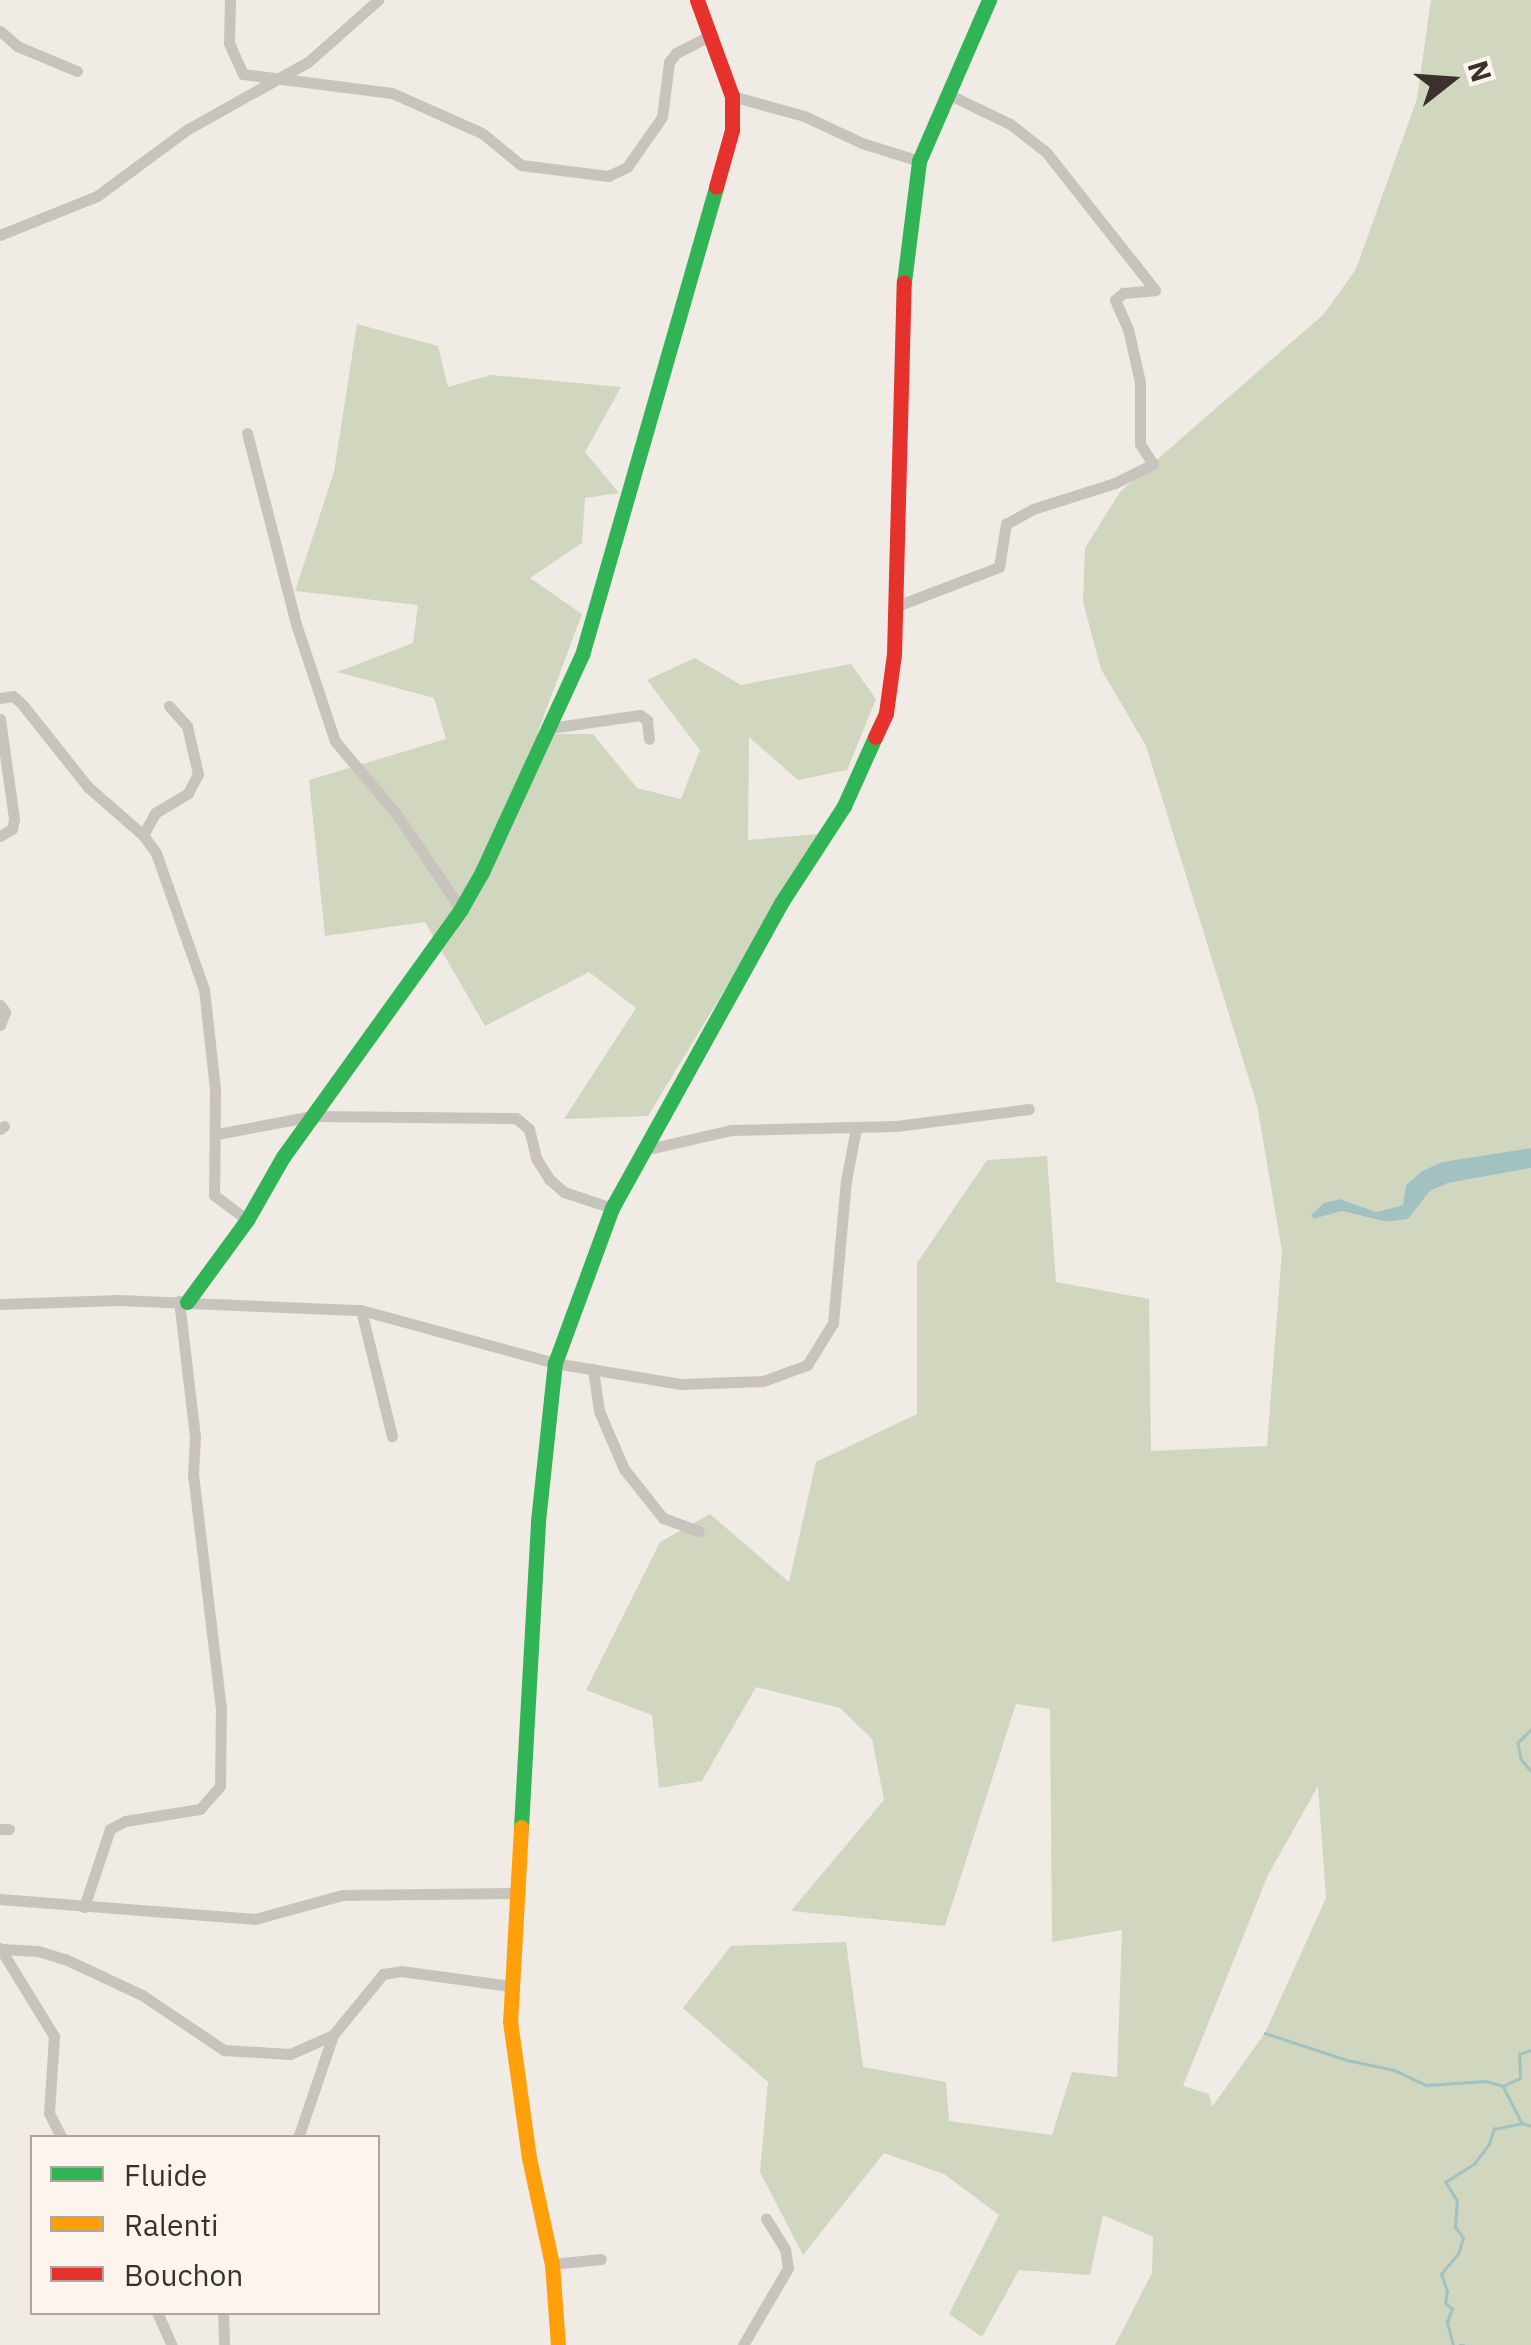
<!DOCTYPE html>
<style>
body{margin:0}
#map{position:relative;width:1531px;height:2345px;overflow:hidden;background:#f0ebe5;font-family:"IBM Plex Sans",sans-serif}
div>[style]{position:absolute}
.green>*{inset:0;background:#d1d6bf}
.water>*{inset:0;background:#a1c2c1}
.stream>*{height:2.5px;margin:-1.25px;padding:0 1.25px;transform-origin:1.25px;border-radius:1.25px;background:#a1c2c1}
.street>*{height:11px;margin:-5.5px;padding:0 5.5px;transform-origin:5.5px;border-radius:5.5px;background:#c9c3be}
.fast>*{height:15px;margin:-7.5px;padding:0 7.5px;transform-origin:7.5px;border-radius:7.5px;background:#30b455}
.slow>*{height:15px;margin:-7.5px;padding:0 7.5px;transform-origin:7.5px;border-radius:7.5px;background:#ff9f0a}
.jam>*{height:15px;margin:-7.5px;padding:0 7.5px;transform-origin:7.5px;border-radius:7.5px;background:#e5322d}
span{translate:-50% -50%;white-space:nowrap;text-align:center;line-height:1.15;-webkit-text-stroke:9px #fbf5ee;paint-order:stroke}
.legend{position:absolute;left:30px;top:2135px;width:350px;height:180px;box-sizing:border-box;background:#fbf5ee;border:2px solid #aea6a0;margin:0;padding:12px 18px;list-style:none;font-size:30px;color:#3b302b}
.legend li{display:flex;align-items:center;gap:20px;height:50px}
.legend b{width:50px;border:2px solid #aea6a0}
.north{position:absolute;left:1401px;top:30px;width:100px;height:100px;-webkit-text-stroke:8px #fbf5ee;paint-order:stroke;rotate:73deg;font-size:28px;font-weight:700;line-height:40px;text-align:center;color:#3b302b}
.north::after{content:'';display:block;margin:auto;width:35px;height:45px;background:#3b302b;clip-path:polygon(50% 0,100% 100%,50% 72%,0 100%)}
</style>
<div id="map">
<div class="green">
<i style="clip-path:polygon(evenodd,1431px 0,1531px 0,1531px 1148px,1442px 1162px,1422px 1171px,1406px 1185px,1404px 1205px,1378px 1212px,1340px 1199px,1315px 1219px,1342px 1211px,1387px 1222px,1408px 1219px,1430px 1191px,1448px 1183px,1531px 1168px,1531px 2345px,1115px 2345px,1152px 2273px,1153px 2237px,1103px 2215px,1090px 2275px,1019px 2270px,982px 2337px,949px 2314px,999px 2215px,944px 2174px,884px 2153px,803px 2255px,760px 2172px,768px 2082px,683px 2008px,731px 1946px,846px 1942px,863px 2067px,946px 2082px,949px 2121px,1052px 2135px,1072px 2072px,1117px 2077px,1122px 1930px,1052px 1942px,1050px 1709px,1016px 1704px,945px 1926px,791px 1911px,884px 1800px,872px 1739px,840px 1708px,756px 1687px,702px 1781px,659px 1788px,652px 1715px,586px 1690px,660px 1542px,710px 1514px,789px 1582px,816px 1462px,917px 1414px,917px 1263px,987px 1160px,1047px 1156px,1056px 1282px,1149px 1299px,1151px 1451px,1267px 1446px,1282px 1251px,1257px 1105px,1146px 746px,1101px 669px,1083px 602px,1085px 548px,1120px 492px,1324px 314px,1356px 269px,1417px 99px,1431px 0,1318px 1786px,1326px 1898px,1265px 2033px,1212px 2107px,1209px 2094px,1183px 2086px,1268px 1875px,1318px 1786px)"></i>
<i style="clip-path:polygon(357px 324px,438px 346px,448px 387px,491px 375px,621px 387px,585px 452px,619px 493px,585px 498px,582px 543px,530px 578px,582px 614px,537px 734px,593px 734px,637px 788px,681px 799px,700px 750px,647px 680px,695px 658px,741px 685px,851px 664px,876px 699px,847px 770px,798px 780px,749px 737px,748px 840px,819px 834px,648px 1116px,564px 1119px,636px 1008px,589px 972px,485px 1026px,425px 922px,325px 936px,309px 780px,446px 739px,434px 698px,337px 672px,413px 643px,418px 605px,295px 591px,334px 472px)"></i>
</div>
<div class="water">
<i style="clip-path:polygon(1531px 1148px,1531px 1168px,1448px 1183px,1430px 1191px,1408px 1219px,1387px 1222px,1342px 1211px,1314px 1219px,1311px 1215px,1324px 1203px,1340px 1199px,1377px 1212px,1403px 1205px,1406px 1185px,1422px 1171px,1442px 1162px)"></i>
</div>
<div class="stream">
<i style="left:1531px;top:1730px;width:18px;rotate:135deg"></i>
<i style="left:1518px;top:1743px;width:16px;rotate:79deg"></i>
<i style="left:1521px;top:1759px;width:16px;rotate:50deg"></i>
<i style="left:1265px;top:2033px;width:86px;rotate:18.2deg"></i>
<i style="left:1347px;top:2060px;width:48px;rotate:12deg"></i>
<i style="left:1394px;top:2070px;width:35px;rotate:25deg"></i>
<i style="left:1426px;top:2085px;width:60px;rotate:-3.8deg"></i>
<i style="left:1486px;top:2081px;width:18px;rotate:16deg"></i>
<i style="left:1503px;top:2086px;width:19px;rotate:-25deg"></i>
<i style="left:1520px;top:2078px;width:24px;rotate:-92deg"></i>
<i style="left:1519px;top:2054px;width:13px;rotate:-18deg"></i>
<i style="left:1503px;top:2086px;width:42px;rotate:62.8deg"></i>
<i style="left:1522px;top:2123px;width:9px;rotate:18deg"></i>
<i style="left:1453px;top:2345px;width:24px;rotate:-105deg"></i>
<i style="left:1447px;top:2322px;width:14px;rotate:-69deg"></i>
<i style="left:1452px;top:2309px;width:9px;rotate:-139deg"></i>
<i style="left:1445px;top:2303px;width:11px;rotate:-80deg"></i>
<i style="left:1447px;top:2292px;width:19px;rotate:-108deg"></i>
<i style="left:1441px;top:2274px;width:26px;rotate:-50deg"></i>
<i style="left:1458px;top:2254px;width:17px;rotate:-73deg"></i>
<i style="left:1463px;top:2238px;width:14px;rotate:-126deg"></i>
<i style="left:1455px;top:2227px;width:26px;rotate:-86deg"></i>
<i style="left:1457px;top:2201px;width:22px;rotate:-122deg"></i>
<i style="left:1445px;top:2182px;width:34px;rotate:-32deg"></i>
<i style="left:1474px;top:2164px;width:25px;rotate:-53deg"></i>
<i style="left:1489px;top:2144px;width:16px;rotate:-72deg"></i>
<i style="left:1494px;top:2129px;width:29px;rotate:-12deg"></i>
<i style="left:1460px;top:2345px;width:4px"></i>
</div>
<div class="street">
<i style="left:230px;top:0;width:43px;rotate:91.3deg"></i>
<i style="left:229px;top:43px;width:34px;rotate:66deg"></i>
<i style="left:243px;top:74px;width:150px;rotate:7.3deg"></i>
<i style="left:392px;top:93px;width:98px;rotate:24deg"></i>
<i style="left:482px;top:133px;width:50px;rotate:39.4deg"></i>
<i style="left:521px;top:165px;width:88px;rotate:7.2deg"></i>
<i style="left:608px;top:176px;width:21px;rotate:-25deg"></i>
<i style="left:627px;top:167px;width:61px;rotate:-55deg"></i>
<i style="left:662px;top:117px;width:55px;rotate:-82.7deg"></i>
<i style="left:669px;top:62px;width:11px;rotate:-52deg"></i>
<i style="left:676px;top:53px;width:38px;rotate:-27deg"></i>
<i style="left:0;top:31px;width:23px;rotate:41deg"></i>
<i style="left:17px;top:46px;width:65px;rotate:22.6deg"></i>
<i style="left:732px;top:96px;width:75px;rotate:15.5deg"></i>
<i style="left:804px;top:116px;width:64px;rotate:25deg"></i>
<i style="left:862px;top:143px;width:60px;rotate:17.5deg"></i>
<i style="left:0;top:235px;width:105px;rotate:-21.9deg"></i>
<i style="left:97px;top:196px;width:113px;rotate:-36.4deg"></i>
<i style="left:188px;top:129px;width:137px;rotate:-29.2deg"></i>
<i style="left:308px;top:62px;width:94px;rotate:-41.5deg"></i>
<i style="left:247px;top:433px;width:197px;rotate:75.6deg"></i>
<i style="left:296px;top:624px;width:123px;rotate:71.6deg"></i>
<i style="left:335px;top:741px;width:97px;rotate:50deg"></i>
<i style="left:397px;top:815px;width:114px;rotate:55.8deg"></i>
<i style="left:894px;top:607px;width:112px;rotate:-20.9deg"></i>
<i style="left:999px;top:567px;width:44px;rotate:-80.8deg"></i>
<i style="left:1006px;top:524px;width:31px;rotate:-29deg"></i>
<i style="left:1033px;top:509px;width:86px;rotate:-17.6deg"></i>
<i style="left:1115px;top:483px;width:42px;rotate:-26.6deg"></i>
<i style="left:1153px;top:464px;width:24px;rotate:-123deg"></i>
<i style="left:1140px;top:444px;width:62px;rotate:-90deg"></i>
<i style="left:1140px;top:382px;width:54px;rotate:-102.8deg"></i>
<i style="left:1128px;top:329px;width:32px;rotate:-114deg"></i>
<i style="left:1115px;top:300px;width:11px;rotate:-41deg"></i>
<i style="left:1123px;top:293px;width:32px;rotate:-5deg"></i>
<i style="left:1155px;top:290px;width:176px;rotate:-128.3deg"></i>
<i style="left:1046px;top:152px;width:46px;rotate:-142.1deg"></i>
<i style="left:1010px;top:124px;width:67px;rotate:-154.2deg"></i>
<i style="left:0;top:698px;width:13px;rotate:-9deg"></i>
<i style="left:13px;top:696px;width:12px;rotate:42deg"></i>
<i style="left:22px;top:704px;width:106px;rotate:51.5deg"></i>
<i style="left:88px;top:787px;width:73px;rotate:41.1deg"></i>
<i style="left:143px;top:835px;width:22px;rotate:54deg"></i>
<i style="left:156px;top:853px;width:144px;rotate:70.6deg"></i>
<i style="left:204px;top:989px;width:101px;rotate:83.7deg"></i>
<i style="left:215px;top:1089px;width:106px;rotate:90.5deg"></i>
<i style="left:214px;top:1195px;width:41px;rotate:37.1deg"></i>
<i style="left:0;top:719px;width:101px;rotate:82deg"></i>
<i style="left:14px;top:819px;width:10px;rotate:101deg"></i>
<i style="left:12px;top:829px;width:14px;rotate:150deg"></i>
<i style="left:550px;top:728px;width:91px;rotate:-8.2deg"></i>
<i style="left:640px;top:715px;width:9px;rotate:36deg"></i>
<i style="left:647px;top:720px;width:19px;rotate:84deg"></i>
<i style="left:143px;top:835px;width:25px;rotate:-61deg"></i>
<i style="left:155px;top:813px;width:39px;rotate:-31deg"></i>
<i style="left:188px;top:793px;width:21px;rotate:-62deg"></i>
<i style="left:198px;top:774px;width:49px;rotate:-102.9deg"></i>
<i style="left:187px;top:726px;width:27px;rotate:-132deg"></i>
<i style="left:0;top:1005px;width:9px;rotate:54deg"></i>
<i style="left:5px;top:1012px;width:14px;rotate:111deg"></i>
<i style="left:0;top:1129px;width:5px;rotate:-37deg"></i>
<i style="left:217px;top:1134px;width:97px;rotate:-10.7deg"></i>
<i style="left:312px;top:1116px;width:204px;rotate:0.6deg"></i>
<i style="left:516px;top:1118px;width:17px;rotate:40deg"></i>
<i style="left:529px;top:1129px;width:30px;rotate:76deg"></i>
<i style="left:536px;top:1158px;width:25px;rotate:58deg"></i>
<i style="left:549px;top:1179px;width:20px;rotate:41deg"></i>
<i style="left:564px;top:1192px;width:51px;rotate:18.4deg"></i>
<i style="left:644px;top:1150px;width:89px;rotate:-12.9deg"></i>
<i style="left:731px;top:1130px;width:165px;rotate:-1.4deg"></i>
<i style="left:896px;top:1126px;width:134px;rotate:-7.3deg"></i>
<i style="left:0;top:1304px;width:119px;rotate:-1.9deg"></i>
<i style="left:119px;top:1300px;width:242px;rotate:2.4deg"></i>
<i style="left:361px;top:1310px;width:201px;rotate:15.3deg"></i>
<i style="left:555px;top:1363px;width:128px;rotate:9.5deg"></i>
<i style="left:681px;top:1384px;width:82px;rotate:-2.1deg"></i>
<i style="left:763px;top:1381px;width:47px;rotate:-20deg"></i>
<i style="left:807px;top:1365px;width:49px;rotate:-58.2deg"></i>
<i style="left:833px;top:1323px;width:143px;rotate:-84.8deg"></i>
<i style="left:846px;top:1181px;width:54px;rotate:-79.3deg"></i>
<i style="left:361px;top:1310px;width:130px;rotate:76.2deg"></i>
<i style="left:593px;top:1369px;width:42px;rotate:81.9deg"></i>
<i style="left:599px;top:1411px;width:63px;rotate:66.7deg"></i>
<i style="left:624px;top:1469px;width:63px;rotate:51.5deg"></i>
<i style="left:663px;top:1518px;width:38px;rotate:20deg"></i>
<i style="left:0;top:1829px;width:9px"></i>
<i style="left:0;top:1899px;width:256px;rotate:4.5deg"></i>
<i style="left:255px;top:1919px;width:90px;rotate:-15.4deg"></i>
<i style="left:342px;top:1895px;width:176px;rotate:-0.7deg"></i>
<i style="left:84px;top:1907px;width:82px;rotate:-71.6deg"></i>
<i style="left:110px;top:1829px;width:17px;rotate:-28deg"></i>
<i style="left:125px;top:1821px;width:76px;rotate:-9.1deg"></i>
<i style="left:200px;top:1809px;width:30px;rotate:-49deg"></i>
<i style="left:220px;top:1786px;width:77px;rotate:-89.3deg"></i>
<i style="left:221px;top:1709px;width:236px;rotate:-96.8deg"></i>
<i style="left:193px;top:1475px;width:38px;rotate:-87deg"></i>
<i style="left:195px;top:1437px;width:137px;rotate:-96.7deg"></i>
<i style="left:0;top:1948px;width:103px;rotate:58.5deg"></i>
<i style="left:54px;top:2036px;width:77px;rotate:93.7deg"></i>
<i style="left:49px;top:2113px;width:28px;rotate:63deg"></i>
<i style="left:1px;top:1949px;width:37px;rotate:3deg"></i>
<i style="left:38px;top:1951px;width:28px;rotate:17deg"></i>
<i style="left:65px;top:1959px;width:85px;rotate:25.1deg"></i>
<i style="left:142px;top:1995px;width:99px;rotate:33.9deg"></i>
<i style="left:224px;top:2050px;width:66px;rotate:3.5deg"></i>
<i style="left:290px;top:2054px;width:47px;rotate:-23.8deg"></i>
<i style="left:298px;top:2138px;width:109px;rotate:-71.2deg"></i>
<i style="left:333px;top:2035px;width:79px;rotate:-50.7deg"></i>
<i style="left:383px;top:1974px;width:18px;rotate:-9deg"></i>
<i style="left:401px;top:1971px;width:111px;rotate:7.8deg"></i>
<i style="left:552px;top:2264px;width:49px;rotate:-5.8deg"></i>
<i style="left:157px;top:2312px;width:36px;rotate:66deg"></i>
<i style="left:223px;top:2312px;width:33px;rotate:88deg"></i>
<i style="left:743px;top:2345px;width:89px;rotate:-59.7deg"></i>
<i style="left:788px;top:2268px;width:19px;rotate:-99deg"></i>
<i style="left:785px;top:2249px;width:36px;rotate:-122deg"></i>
</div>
<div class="fast">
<i style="left:904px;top:282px;width:122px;rotate:-82.9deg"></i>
<i style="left:919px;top:161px;width:176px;rotate:-66.5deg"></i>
<i style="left:187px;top:1302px;width:102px;rotate:-53.8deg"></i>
<i style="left:247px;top:1220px;width:73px;rotate:-60.3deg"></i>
<i style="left:283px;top:1157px;width:305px;rotate:-54.3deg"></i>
<i style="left:461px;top:909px;width:43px;rotate:-60.4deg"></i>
<i style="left:482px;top:872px;width:239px;rotate:-65.3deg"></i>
<i style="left:582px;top:655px;width:487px;rotate:-74deg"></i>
<i style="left:521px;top:1827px;width:306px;rotate:-86.8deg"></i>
<i style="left:538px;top:1521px;width:159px;rotate:-83.9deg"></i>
<i style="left:555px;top:1363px;width:165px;rotate:-69.8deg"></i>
<i style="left:612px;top:1208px;width:349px;rotate:-61deg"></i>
<i style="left:781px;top:903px;width:116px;rotate:-57deg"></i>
<i style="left:844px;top:806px;width:76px;rotate:-65.8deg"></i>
</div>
<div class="slow">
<i style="left:521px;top:1827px;width:194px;rotate:93.2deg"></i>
<i style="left:510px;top:2021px;width:138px;rotate:82.1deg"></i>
<i style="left:529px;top:2158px;width:108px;rotate:77.8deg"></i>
<i style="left:552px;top:2264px;width:81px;rotate:85.8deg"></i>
</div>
<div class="jam">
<i style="left:697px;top:0;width:102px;rotate:70deg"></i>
<i style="left:732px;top:96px;width:34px;rotate:90deg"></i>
<i style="left:732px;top:130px;width:59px;rotate:105.7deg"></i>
<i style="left:875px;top:737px;width:26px;rotate:-65deg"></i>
<i style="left:886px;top:713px;width:60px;rotate:-82.3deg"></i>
<i style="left:894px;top:654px;width:372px;rotate:-88.5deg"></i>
</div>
<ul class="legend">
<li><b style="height:12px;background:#30b455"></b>Fluide</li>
<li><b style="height:12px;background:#ff9f0a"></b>Ralenti</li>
<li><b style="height:12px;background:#e5322d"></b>Bouchon</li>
</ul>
<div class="north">N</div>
</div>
